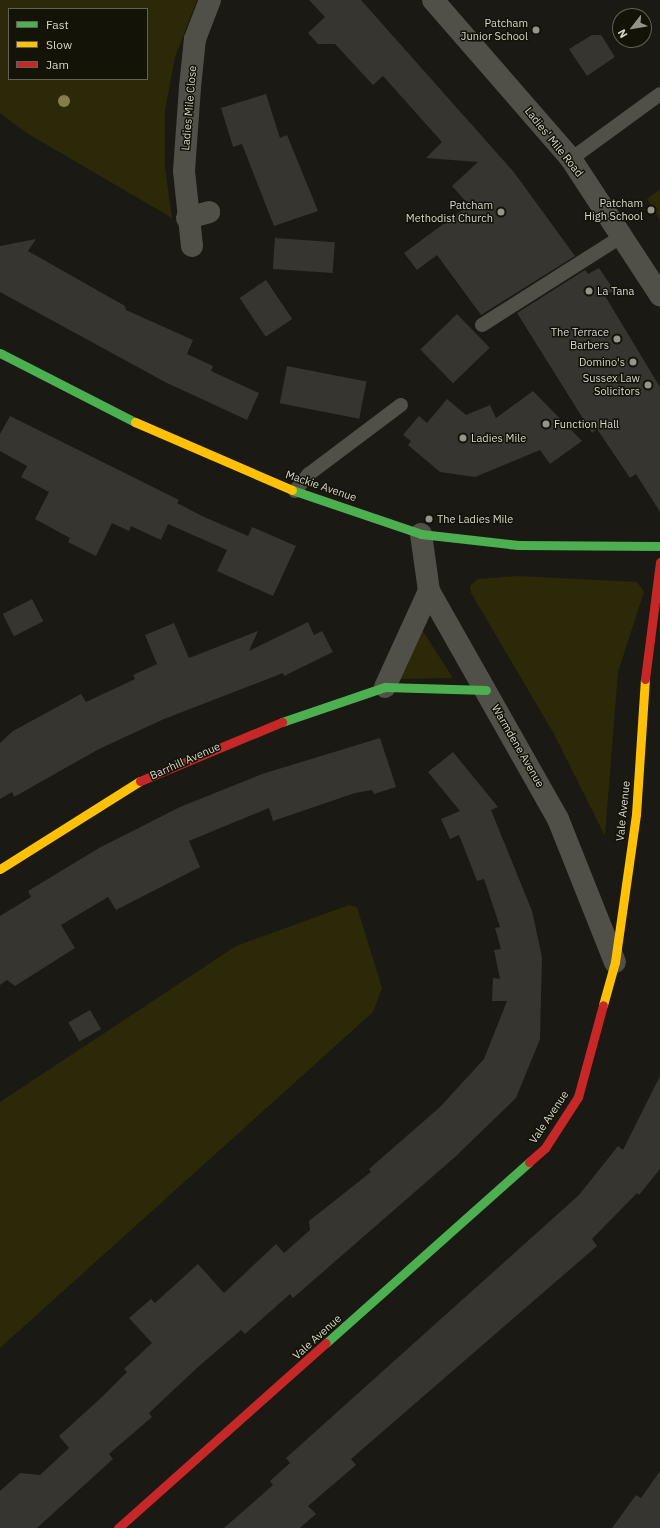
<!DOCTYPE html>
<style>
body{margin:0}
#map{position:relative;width:660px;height:1528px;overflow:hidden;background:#1a1913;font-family:"IBM Plex Sans",sans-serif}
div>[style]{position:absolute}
.green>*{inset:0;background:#2c2908}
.building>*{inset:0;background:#363530;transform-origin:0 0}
.lane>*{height:14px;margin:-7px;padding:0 7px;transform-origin:7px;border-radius:7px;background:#515048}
.street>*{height:22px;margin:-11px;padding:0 11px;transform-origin:11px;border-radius:11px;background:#515048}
.fast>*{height:9px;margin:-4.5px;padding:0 4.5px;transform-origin:4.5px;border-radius:4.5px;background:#4caf50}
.slow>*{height:9px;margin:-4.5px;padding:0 4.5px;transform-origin:4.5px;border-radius:4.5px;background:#ffc107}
.jam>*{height:9px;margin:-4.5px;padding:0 4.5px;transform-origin:4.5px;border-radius:4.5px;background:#c62828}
.trees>*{width:12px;height:12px;margin:-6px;border-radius:50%;background:#847e4b}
.dots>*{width:11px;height:11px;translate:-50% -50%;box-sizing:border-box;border:2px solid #141307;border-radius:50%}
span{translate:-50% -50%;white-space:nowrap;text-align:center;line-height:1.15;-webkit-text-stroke:3px #141307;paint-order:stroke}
.poi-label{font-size:11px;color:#d7d6ce}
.right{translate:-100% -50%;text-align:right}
.left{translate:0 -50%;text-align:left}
.street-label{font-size:11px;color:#d7d6ce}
.legend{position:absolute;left:8px;top:8px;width:140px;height:72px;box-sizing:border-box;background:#141307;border:1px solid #626157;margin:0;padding:5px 7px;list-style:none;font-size:12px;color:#d7d6ce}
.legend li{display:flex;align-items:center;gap:8px;height:20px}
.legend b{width:20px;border:1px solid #626157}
.north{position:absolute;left:612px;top:8px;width:40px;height:40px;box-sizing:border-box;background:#141307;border:1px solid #626157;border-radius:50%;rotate:239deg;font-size:11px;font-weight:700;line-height:16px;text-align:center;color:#d7d6ce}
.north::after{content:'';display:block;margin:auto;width:14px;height:18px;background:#95948d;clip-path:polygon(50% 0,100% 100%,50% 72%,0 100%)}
</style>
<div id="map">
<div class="green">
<i style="clip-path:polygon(evenodd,0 0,197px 0,175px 57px,165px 111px,165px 167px,172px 218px,25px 132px,0 113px,0 0,9px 9px,147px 9px,147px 79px,9px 79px,9px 9px)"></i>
<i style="clip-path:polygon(660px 189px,660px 220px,647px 199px)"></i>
<i style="clip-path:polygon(518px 576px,637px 582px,644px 592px,618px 672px,605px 836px,554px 734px,471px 593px,470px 586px,478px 579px)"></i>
<i style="clip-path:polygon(421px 628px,453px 678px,394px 679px)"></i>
<i style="clip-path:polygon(349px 905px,357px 907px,382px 988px,373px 1012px,0 1348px,0 1102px,236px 946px)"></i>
</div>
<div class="building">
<i style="clip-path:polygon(309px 0,361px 0,513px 171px,575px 256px,481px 315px,437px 255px,417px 270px,404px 253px,469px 205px,452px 186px,478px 162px,426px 158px,442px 142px,383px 76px,373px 85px,335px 44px,318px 44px,308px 33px,325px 17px)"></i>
<i style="clip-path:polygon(592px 35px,601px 35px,615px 57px,587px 76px,569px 49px)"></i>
<i style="clip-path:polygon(266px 94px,280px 138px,287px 135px,318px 211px,274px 226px,242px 144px,233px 147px,221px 108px)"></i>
<i style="left:275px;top:238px;width:60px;height:31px;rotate:4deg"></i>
<i style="clip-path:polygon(36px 239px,28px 251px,125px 306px,126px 310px,193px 340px,187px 354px,213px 366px,211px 371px,259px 393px,247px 420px,167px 383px,0 292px,0 246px)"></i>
<i style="clip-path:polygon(599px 268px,614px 290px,605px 296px,660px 387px,660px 512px,636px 474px,630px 478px,597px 429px,592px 433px,517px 313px,585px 270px,588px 274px)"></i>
<i style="left:266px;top:280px;width:47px;height:32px;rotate:56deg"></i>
<i style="left:457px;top:314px;width:47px;height:51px;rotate:46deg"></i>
<i style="left:287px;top:366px;width:81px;height:38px;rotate:11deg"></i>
<i style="clip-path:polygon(533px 391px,582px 441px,550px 464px,540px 450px,475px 477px,440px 472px,408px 445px,411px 441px,403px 435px,419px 416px,427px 423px,447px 399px,466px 415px,490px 405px,496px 418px)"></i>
<i style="clip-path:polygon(10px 416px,179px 500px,177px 503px,202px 516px,248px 536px,252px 527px,296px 546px,273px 596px,217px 571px,227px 550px,168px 524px,161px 540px,131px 526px,129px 531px,112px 523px,96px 556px,68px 542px,70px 538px,35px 519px,49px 492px,21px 477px,27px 466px,0 451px,0 434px)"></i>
<i style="left:32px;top:599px;width:25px;height:33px;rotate:63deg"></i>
<i style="clip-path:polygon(308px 622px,314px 635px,322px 631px,333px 652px,284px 676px,283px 673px,164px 719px,99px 749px,14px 797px,12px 792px,0 799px,0 743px,13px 731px,81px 694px,86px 702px,135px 679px,133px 675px,157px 664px,145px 635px,174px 623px,189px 658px,258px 631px,249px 651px)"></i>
<i style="clip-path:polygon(380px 738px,396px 787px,374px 794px,372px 790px,355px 793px,273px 821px,269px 808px,189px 841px,200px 867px,116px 910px,108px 897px,61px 925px,75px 948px,15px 986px,7px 980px,0 985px,0 916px,31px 897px,28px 891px,99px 848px,180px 807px,262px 774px)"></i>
<i style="clip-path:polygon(453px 752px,498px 807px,491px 810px,532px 911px,542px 957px,540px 1039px,516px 1098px,455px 1157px,293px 1298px,290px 1294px,245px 1334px,241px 1330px,198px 1367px,149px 1413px,152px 1417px,109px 1454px,113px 1459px,37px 1528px,0 1528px,0 1491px,20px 1473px,40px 1475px,69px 1448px,59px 1436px,102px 1397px,127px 1372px,124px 1369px,152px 1343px,129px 1318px,151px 1299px,155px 1303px,198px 1264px,224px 1293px,276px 1244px,284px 1253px,310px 1230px,309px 1221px,371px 1172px,369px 1169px,440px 1107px,484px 1059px,507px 1001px,492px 1001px,493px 978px,500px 979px,494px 950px,501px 949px,495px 928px,500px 927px,484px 879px,477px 881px,459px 835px,450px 839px,441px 819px,460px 811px,428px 772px)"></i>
<i style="left:90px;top:1010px;width:22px;height:25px;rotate:60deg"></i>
<i style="clip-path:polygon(660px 1076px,660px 1169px,639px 1195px,637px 1193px,592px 1239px,597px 1246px,351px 1459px,356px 1465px,308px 1506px,316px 1514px,300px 1528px,224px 1528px,273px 1485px,270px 1481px,290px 1463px,286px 1458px,579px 1195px,618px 1146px,623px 1150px)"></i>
<i style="clip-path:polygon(660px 1471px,660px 1528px,612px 1528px,636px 1495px,641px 1498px)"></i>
</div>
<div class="lane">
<i style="left:571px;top:159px;width:110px;rotate:-36.1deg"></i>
<i style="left:482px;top:325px;width:166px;rotate:-32.4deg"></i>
<i style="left:295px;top:491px;width:22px;rotate:-51deg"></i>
<i style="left:309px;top:474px;width:115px;rotate:-36.9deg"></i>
</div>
<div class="street">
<i style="left:433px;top:0;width:211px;rotate:49deg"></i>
<i style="left:571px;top:159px;width:163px;rotate:56.8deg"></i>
<i style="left:187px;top:218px;width:23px;rotate:-15deg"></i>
<i style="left:192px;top:246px;width:75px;rotate:-96.1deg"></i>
<i style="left:184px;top:171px;width:84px;rotate:-85.9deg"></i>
<i style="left:190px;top:87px;width:48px;rotate:-84.1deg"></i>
<i style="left:195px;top:39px;width:42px;rotate:-69deg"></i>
<i style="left:421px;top:534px;width:58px;rotate:82deg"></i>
<i style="left:429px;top:591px;width:262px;rotate:60.5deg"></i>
<i style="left:558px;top:819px;width:154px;rotate:68.3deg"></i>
<i style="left:385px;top:687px;width:106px;rotate:-65.4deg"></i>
</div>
<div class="fast">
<i style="left:0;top:353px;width:152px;rotate:27.1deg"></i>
<i style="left:292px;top:490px;width:136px;rotate:18.8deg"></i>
<i style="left:421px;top:534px;width:98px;rotate:6.5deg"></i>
<i style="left:518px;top:545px;width:142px;rotate:0.4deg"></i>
<i style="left:282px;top:722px;width:109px;rotate:-18.8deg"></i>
<i style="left:385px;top:687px;width:101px;rotate:1.7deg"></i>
<i style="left:326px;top:1343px;width:272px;rotate:-41.7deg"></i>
</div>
<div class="slow">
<i style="left:135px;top:422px;width:171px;rotate:23.4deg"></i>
<i style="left:0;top:869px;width:165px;rotate:-32.2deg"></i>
<i style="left:603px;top:1005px;width:45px;rotate:-74.4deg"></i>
<i style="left:615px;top:962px;width:149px;rotate:-81.9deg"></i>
<i style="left:636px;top:814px;width:135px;rotate:-86.2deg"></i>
</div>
<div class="jam">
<i style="left:645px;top:679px;width:118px;rotate:-82.7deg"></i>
<i style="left:140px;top:781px;width:154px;rotate:-22.6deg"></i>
<i style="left:529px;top:1162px;width:21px;rotate:-41deg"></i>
<i style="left:545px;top:1148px;width:61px;rotate:-57.1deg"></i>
<i style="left:578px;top:1097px;width:95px;rotate:-74.8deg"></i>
<i style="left:118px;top:1528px;width:278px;rotate:-41.7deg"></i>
</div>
<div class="trees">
<i style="left:64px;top:101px"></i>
</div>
<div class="dots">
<i style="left:536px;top:30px;background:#95948d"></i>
<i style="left:651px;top:210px;background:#95948d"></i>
<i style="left:501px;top:212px;background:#95948d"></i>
<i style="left:589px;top:291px;background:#95948d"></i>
<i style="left:617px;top:339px;background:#95948d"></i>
<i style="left:633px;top:362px;background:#95948d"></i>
<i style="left:648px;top:385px;background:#95948d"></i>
<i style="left:546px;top:424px;background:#95948d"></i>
<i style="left:463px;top:438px;background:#95948d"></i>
<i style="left:429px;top:519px;background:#95948d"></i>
</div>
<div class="poi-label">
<span class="right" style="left:528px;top:30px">Patcham<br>Junior School</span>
<span class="right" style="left:643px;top:210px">Patcham<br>High School</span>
<span class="right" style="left:493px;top:212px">Patcham<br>Methodist Church</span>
<span class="left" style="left:597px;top:291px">La Tana</span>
<span class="right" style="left:609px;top:339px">The Terrace<br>Barbers</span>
<span class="right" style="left:625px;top:362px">Domino's</span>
<span class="right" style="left:640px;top:385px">Sussex Law<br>Solicitors</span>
<span class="left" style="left:554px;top:424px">Function Hall</span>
<span class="left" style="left:471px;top:438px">Ladies Mile</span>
<span class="left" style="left:437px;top:519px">The Ladies Mile</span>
</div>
<div class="street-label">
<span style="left:189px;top:108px;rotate:-85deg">Ladies Mile Close</span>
<span style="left:554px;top:142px;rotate:51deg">Ladies' Mile Road</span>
<span style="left:321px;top:486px;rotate:19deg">Mackie Avenue</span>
<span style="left:518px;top:746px;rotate:60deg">Warmdene Avenue</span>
<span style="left:185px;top:761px;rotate:-24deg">Barrhill Avenue</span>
<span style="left:623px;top:811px;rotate:-84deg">Vale Avenue</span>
<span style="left:549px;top:1117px;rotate:-56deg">Vale Avenue</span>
<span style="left:317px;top:1337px;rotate:-42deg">Vale Avenue</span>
</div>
<ul class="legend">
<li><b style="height:5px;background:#4caf50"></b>Fast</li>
<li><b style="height:5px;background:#ffc107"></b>Slow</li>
<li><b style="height:5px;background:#c62828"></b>Jam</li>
</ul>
<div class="north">N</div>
</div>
